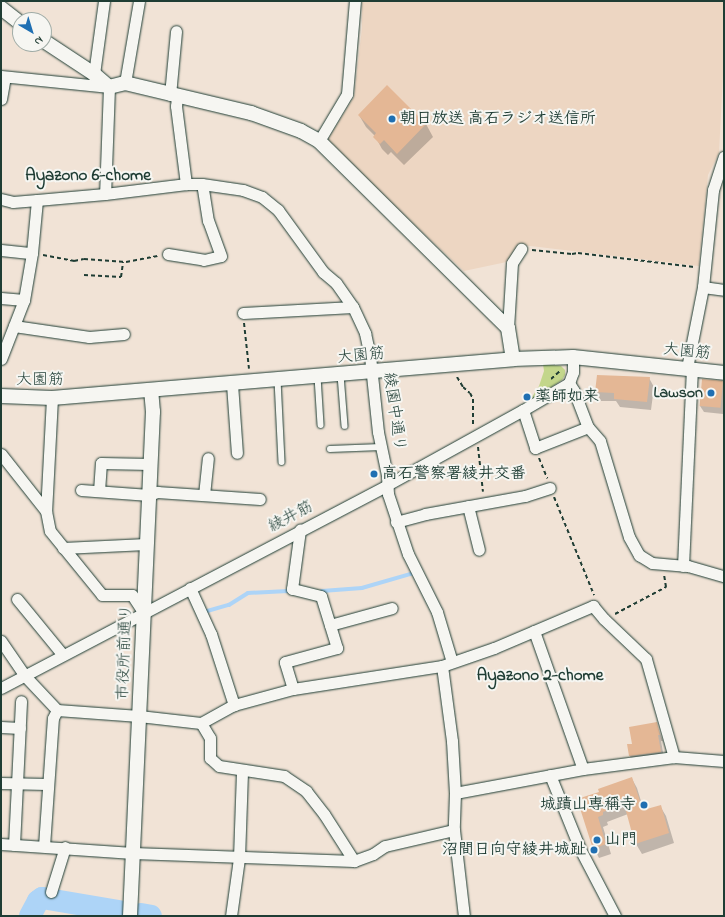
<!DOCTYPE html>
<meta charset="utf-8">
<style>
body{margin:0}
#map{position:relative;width:725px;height:917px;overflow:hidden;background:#f1e3d6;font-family:"Indie Flower","Klee One",sans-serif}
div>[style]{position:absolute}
.built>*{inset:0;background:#edd6c2}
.green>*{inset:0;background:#c3d68b}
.shadow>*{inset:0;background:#0003}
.stream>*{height:3.5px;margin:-1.75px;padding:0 1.75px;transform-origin:1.75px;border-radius:1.75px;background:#add4f7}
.river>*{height:22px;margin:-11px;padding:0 11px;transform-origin:11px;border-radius:11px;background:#add4f7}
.building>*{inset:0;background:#e4b795;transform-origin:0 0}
.path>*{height:2px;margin-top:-1px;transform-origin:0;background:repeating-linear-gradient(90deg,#1f3d34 0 4px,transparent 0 7px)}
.roads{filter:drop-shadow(0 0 1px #1f3d34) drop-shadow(0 0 1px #1f3d34)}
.service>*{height:5.5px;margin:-2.75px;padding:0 2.75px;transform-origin:2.75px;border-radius:2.75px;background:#f6f6f2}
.minor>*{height:11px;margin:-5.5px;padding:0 5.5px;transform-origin:5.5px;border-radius:5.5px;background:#f6f6f2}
.tertiary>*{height:14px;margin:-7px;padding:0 7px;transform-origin:7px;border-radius:7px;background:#f6f6f2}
.dots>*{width:11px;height:11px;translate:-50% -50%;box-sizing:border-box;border:2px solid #f6f6f2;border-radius:50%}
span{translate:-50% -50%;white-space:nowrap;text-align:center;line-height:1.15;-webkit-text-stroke:4px #f6f6f2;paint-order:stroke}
.poi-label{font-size:16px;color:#1f3d34;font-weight:700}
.left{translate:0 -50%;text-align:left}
.right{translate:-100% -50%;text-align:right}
.street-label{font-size:16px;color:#1f3d34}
.neighbourhood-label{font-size:17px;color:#1f3d34;font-weight:700}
.frame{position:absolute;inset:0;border:2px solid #1f3d34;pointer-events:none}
.north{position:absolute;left:12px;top:12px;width:40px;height:40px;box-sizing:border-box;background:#f6f6f2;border:1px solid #a0aca6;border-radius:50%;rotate:142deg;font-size:11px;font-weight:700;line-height:16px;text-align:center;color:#1f3d34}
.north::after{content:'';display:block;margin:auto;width:14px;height:18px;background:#1f6fb2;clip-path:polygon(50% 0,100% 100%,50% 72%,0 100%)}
</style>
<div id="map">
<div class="built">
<i style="clip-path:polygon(362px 1px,724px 1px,724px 55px,719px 153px,708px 175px,699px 266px,522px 245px,511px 261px,464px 271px,326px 142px,354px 97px,362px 28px)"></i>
</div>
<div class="green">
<i style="clip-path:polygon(543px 364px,561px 366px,565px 370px,565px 375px,562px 380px,529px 402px,539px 386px,544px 371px)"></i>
</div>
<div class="shadow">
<i style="clip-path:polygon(387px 87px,426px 124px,433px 137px,404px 165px,391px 152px,388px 155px,382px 149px,375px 136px,366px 127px,359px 115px)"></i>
<i style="clip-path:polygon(598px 376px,649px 378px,654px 387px,651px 410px,620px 407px,616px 401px,601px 401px,596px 392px)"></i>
<i style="clip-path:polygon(703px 380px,723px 382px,724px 385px,723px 414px,704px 412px,700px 406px)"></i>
<i style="clip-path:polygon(656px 723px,663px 741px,661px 741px,664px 758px,633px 762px,630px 756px,633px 744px)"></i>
<i style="clip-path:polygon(632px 779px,637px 788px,644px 811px,660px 806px,666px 816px,674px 843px,642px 854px,636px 844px,628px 814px,607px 822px,608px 825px,603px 827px,611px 854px,599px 858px,594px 848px,601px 792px)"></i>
</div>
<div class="stream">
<i style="left:322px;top:591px;width:40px;rotate:-4.3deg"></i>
<i style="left:362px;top:588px;width:54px;rotate:-16.1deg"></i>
<i style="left:204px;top:612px;width:26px;rotate:-16deg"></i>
<i style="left:229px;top:605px;width:22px;rotate:-32deg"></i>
<i style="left:248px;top:593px;width:40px;rotate:-2.9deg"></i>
</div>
<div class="river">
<i style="left:141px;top:914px;width:10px;rotate:11deg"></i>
<i style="left:30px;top:916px;width:17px;rotate:-62deg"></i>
<i style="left:38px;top:901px;width:5px;rotate:-37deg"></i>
<i style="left:42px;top:898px;width:78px;rotate:9.6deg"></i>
</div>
<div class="building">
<i style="clip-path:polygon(387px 85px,426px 124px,397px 154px,384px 140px,380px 144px,373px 137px,376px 133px,358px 115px)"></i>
<i style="clip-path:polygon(597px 375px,650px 377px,647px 402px,614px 399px,614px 393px,595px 392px)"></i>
<i style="left:702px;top:379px;width:21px;height:27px;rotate:5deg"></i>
<i style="clip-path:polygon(657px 722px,660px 735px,658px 735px,661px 752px,629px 756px,627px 744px,632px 744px,629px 727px)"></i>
<i style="clip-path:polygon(632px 777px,643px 810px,661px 805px,669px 833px,635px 844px,624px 804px,603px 812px,603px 815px,598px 817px,606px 844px,593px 849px,577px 799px,599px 792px,598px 789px)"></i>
</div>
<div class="path">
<i style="left:532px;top:250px;width:40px;rotate:5.7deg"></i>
<i style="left:572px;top:254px;width:6px;rotate:-9deg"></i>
<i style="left:578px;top:253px;width:117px;rotate:6.9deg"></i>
<i style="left:43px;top:255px;width:32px;rotate:11deg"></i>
<i style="left:74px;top:261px;width:10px;rotate:-11deg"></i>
<i style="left:84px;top:259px;width:42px;rotate:4.1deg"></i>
<i style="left:126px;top:262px;width:32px;rotate:-11deg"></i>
<i style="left:84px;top:275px;width:37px;rotate:3deg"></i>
<i style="left:121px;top:277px;width:15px;rotate:-82deg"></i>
<i style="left:244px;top:323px;width:46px;rotate:83.8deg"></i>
<i style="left:457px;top:377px;width:12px;rotate:59deg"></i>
<i style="left:463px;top:387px;width:9px;rotate:41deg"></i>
<i style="left:470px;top:393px;width:7px;rotate:63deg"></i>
<i style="left:473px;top:399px;width:26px;rotate:90deg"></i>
<i style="left:551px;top:379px;width:12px;rotate:-42deg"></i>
<i style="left:478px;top:447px;width:45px;rotate:83.7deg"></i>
<i style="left:539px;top:458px;width:22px;rotate:68deg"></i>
<i style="left:554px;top:497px;width:106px;rotate:67.8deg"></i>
<i style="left:615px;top:614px;width:58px;rotate:-27.9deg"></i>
<i style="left:666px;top:587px;width:12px;rotate:-99deg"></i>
</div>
<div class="roads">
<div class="service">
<i style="left:341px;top:375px;width:51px;rotate:85.5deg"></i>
<i style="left:318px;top:377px;width:48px;rotate:86.4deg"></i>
<i style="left:278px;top:380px;width:82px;rotate:87.2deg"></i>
<i style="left:330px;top:449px;width:51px;rotate:-2.2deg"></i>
</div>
<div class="minor">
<i style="left:94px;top:74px;width:74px;rotate:-82.2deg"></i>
<i style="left:1px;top:76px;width:109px;rotate:5.8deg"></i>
<i style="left:109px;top:87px;width:107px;rotate:92.1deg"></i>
<i style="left:125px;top:83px;width:83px;rotate:-80.3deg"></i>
<i style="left:170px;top:95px;width:64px;rotate:-84.6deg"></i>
<i style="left:177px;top:97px;width:9px;rotate:96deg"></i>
<i style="left:176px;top:106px;width:79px;rotate:82.7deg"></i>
<i style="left:1px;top:99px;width:22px;rotate:-80deg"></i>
<i style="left:319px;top:141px;width:55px;rotate:-59.2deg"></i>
<i style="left:347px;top:94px;width:93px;rotate:-85.1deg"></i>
<i style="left:1px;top:199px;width:12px;rotate:14deg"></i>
<i style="left:13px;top:202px;width:24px;rotate:-5deg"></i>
<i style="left:37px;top:200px;width:68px;rotate:-5deg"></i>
<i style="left:105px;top:194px;width:82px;rotate:-7deg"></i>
<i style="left:186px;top:184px;width:16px"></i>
<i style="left:202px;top:184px;width:41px;rotate:8.3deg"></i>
<i style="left:243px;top:190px;width:20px;rotate:20deg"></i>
<i style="left:262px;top:197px;width:21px;rotate:39deg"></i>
<i style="left:278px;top:210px;width:77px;rotate:54deg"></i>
<i style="left:323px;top:272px;width:17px;rotate:40deg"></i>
<i style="left:336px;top:283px;width:29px;rotate:55deg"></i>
<i style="left:353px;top:307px;width:29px;rotate:65deg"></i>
<i style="left:365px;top:333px;width:24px;rotate:78deg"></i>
<i style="left:370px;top:356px;width:76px;rotate:84deg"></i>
<i style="left:378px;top:432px;width:44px;rotate:78.2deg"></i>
<i style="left:387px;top:475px;width:19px;rotate:87deg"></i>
<i style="left:388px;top:494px;width:63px;rotate:71.6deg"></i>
<i style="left:408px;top:554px;width:65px;rotate:63.4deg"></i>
<i style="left:437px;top:612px;width:52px;rotate:73.3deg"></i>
<i style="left:1px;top:250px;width:31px;rotate:6deg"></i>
<i style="left:32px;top:253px;width:53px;rotate:-84.6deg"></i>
<i style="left:168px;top:254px;width:36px;rotate:9deg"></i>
<i style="left:204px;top:260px;width:17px;rotate:-13deg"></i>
<i style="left:221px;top:256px;width:37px;rotate:-110deg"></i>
<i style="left:208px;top:221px;width:37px;rotate:-99deg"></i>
<i style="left:703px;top:287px;width:21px;rotate:8deg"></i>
<i style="left:1px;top:298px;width:23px;rotate:5deg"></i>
<i style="left:243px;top:313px;width:110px;rotate:-3.1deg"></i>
<i style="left:14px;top:326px;width:76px;rotate:8.3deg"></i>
<i style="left:89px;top:337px;width:35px;rotate:-5deg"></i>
<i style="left:508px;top:328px;width:65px;rotate:-86.5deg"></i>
<i style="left:512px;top:263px;width:17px;rotate:-57deg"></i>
<i style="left:1px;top:359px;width:63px;rotate:-68.7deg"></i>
<i style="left:24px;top:300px;width:48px;rotate:-80.3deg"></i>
<i style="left:687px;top:368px;width:83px;rotate:-78.8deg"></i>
<i style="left:703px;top:287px;width:98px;rotate:-84.1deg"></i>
<i style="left:713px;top:190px;width:35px;rotate:-72deg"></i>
<i style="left:569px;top:383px;width:9px;rotate:58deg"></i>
<i style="left:574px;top:391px;width:39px;rotate:69deg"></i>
<i style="left:588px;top:427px;width:18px;rotate:49deg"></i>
<i style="left:600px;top:441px;width:100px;rotate:73.2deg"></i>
<i style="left:629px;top:537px;width:21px;rotate:61deg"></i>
<i style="left:639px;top:555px;width:15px;rotate:32deg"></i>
<i style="left:652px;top:563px;width:36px;rotate:5deg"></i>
<i style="left:688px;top:566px;width:37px;rotate:16deg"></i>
<i style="left:232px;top:384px;width:69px;rotate:85.9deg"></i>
<i style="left:52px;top:398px;width:113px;rotate:93deg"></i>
<i style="left:46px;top:511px;width:20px;rotate:79deg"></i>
<i style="left:50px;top:531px;width:82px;rotate:50.9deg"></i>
<i style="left:102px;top:595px;width:30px"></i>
<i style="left:132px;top:595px;width:20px;rotate:57deg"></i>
<i style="left:523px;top:410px;width:40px;rotate:72deg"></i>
<i style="left:535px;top:448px;width:57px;rotate:-21.6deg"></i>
<i style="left:1px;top:454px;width:73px;rotate:51.7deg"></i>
<i style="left:81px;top:490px;width:68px;rotate:4.2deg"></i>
<i style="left:149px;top:495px;width:9px;rotate:-21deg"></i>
<i style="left:157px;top:492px;width:103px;rotate:3.9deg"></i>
<i style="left:99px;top:491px;width:28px;rotate:-86deg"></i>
<i style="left:101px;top:463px;width:49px;rotate:1.2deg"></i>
<i style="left:204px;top:495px;width:37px;rotate:-84deg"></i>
<i style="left:468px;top:506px;width:45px;rotate:76deg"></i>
<i style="left:396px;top:522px;width:30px;rotate:-15deg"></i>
<i style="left:425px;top:514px;width:102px;rotate:-10.2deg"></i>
<i style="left:525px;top:496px;width:26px;rotate:-18deg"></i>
<i style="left:63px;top:548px;width:83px;rotate:-2.8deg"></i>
<i style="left:683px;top:566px;width:197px;rotate:-87.4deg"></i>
<i style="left:190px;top:588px;width:51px;rotate:65.5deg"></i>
<i style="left:211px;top:634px;width:75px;rotate:72.1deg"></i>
<i style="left:17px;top:599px;width:72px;rotate:50.6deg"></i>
<i style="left:330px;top:625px;width:64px;rotate:-15.3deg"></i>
<i style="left:534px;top:631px;width:146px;rotate:70.5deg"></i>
<i style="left:1px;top:641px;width:42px;rotate:55.6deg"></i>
<i style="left:25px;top:676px;width:47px;rotate:46.7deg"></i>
<i style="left:57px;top:710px;width:82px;rotate:4.2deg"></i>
<i style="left:139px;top:716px;width:62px;rotate:6.4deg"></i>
<i style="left:201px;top:723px;width:38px;rotate:-29deg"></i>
<i style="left:234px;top:705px;width:61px;rotate:-15.2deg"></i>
<i style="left:293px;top:689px;width:151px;rotate:-8.8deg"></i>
<i style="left:442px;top:666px;width:55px;rotate:-19.1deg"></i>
<i style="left:494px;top:648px;width:108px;rotate:-23deg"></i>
<i style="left:593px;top:606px;width:17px;rotate:50deg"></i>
<i style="left:604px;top:619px;width:58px;rotate:43.6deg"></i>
<i style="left:646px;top:659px;width:102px;rotate:74.1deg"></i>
<i style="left:442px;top:666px;width:76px;rotate:82.4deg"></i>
<i style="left:452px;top:741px;width:52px;rotate:86.7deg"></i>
<i style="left:455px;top:793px;width:37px;rotate:92deg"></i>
<i style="left:454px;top:830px;width:87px;rotate:83.4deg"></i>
<i style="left:1px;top:688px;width:436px;rotate:-27.7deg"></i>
<i style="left:387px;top:485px;width:155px;rotate:-28.9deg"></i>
<i style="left:523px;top:410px;width:53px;rotate:-30.4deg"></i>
<i style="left:569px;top:383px;width:12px;rotate:-70deg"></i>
<i style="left:573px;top:372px;width:15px;rotate:-90deg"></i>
<i style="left:293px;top:689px;width:28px;rotate:-107deg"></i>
<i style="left:285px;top:662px;width:54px;rotate:-15.1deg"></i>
<i style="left:337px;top:648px;width:54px;rotate:-107.1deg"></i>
<i style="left:321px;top:596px;width:30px;rotate:-166deg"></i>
<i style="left:292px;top:589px;width:60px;rotate:-82.3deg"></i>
<i style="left:201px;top:723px;width:17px;rotate:59deg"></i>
<i style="left:210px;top:738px;width:20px;rotate:90deg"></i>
<i style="left:210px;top:758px;width:12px;rotate:42deg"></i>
<i style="left:219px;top:766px;width:66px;rotate:8.7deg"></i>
<i style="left:284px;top:776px;width:27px;rotate:34deg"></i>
<i style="left:306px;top:791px;width:29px;rotate:52deg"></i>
<i style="left:324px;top:814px;width:56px;rotate:57.4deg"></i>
<i style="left:354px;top:861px;width:20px;rotate:-20deg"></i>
<i style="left:373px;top:854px;width:14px;rotate:-34deg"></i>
<i style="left:385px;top:846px;width:71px;rotate:-13.1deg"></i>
<i style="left:1px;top:727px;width:19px;rotate:3deg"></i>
<i style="left:550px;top:775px;width:80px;rotate:67.9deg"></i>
<i style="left:580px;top:849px;width:76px;rotate:62.4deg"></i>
<i style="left:1px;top:783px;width:46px;rotate:1.2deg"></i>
<i style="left:455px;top:793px;width:130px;rotate:-10.6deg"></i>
<i style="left:583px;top:769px;width:92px;rotate:-7.5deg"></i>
<i style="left:674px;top:757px;width:50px;rotate:4.6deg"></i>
<i style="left:1px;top:844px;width:132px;rotate:3.9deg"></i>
<i style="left:133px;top:853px;width:221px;rotate:2.1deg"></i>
<i style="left:14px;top:845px;width:144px;rotate:-87.2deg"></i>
<i style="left:44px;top:846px;width:128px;rotate:-86deg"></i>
<i style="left:53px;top:718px;width:9px;rotate:-63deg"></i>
<i style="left:51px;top:892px;width:47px;rotate:-72.7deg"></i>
<i style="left:231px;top:916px;width:59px;rotate:-82.1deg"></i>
<i style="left:239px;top:858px;width:87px;rotate:-88deg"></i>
</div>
<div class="tertiary">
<i style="left:1px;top:8px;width:24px;rotate:38deg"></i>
<i style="left:44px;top:41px;width:60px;rotate:33.4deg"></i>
<i style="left:94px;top:74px;width:20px;rotate:41deg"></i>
<i style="left:109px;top:87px;width:16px;rotate:-14deg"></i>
<i style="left:125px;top:83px;width:130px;rotate:13.4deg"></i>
<i style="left:251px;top:113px;width:53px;rotate:19.8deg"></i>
<i style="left:301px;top:131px;width:21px;rotate:29deg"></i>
<i style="left:319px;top:141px;width:266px;rotate:44.7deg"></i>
<i style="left:508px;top:328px;width:31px;rotate:81deg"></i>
<i style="left:1px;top:396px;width:51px;rotate:2.2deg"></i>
<i style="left:52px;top:398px;width:463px;rotate:-4.8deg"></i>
<i style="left:513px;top:359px;width:60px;rotate:-1.9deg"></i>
<i style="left:573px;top:357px;width:152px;rotate:6deg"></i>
<i style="left:130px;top:916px;width:505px;rotate:-87.39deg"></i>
<i style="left:153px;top:412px;width:22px;rotate:-95deg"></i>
</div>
</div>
<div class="dots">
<i style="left:392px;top:119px;background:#1f6fb2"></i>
<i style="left:711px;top:393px;background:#1f6fb2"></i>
<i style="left:527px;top:397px;background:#1f6fb2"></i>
<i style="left:374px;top:474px;background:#1f6fb2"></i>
<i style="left:644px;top:805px;background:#1f6fb2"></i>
<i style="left:597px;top:840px;background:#1f6fb2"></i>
<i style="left:594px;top:850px;background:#1f6fb2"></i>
</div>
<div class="poi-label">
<span class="left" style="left:400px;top:119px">朝日放送 高石ラジオ送信所</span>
<span class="right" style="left:703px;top:393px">Lawson</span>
<span class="left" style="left:535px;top:397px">薬師如来</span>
<span class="left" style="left:382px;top:474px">高石警察署綾井交番</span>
<span class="right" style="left:636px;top:805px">城蹟山専稱寺</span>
<span class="left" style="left:605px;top:840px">山門</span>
<span class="right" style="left:586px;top:850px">沼間日向守綾井城趾</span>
</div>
<div class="street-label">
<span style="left:687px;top:352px;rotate:6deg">大園筋</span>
<span style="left:361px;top:356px;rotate:-5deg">大園筋</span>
<span style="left:40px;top:380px">大園筋</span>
<span style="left:394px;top:412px;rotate:82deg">綾園中通り</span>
<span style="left:291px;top:517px;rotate:-28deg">綾井筋</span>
<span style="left:125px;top:652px;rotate:-88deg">市役所前通り</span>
</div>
<div class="neighbourhood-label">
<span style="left:88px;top:176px">Ayazono 6-chome</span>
<span style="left:540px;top:676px">Ayazono 2-chome</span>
</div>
<div class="frame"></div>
<div class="north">N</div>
</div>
